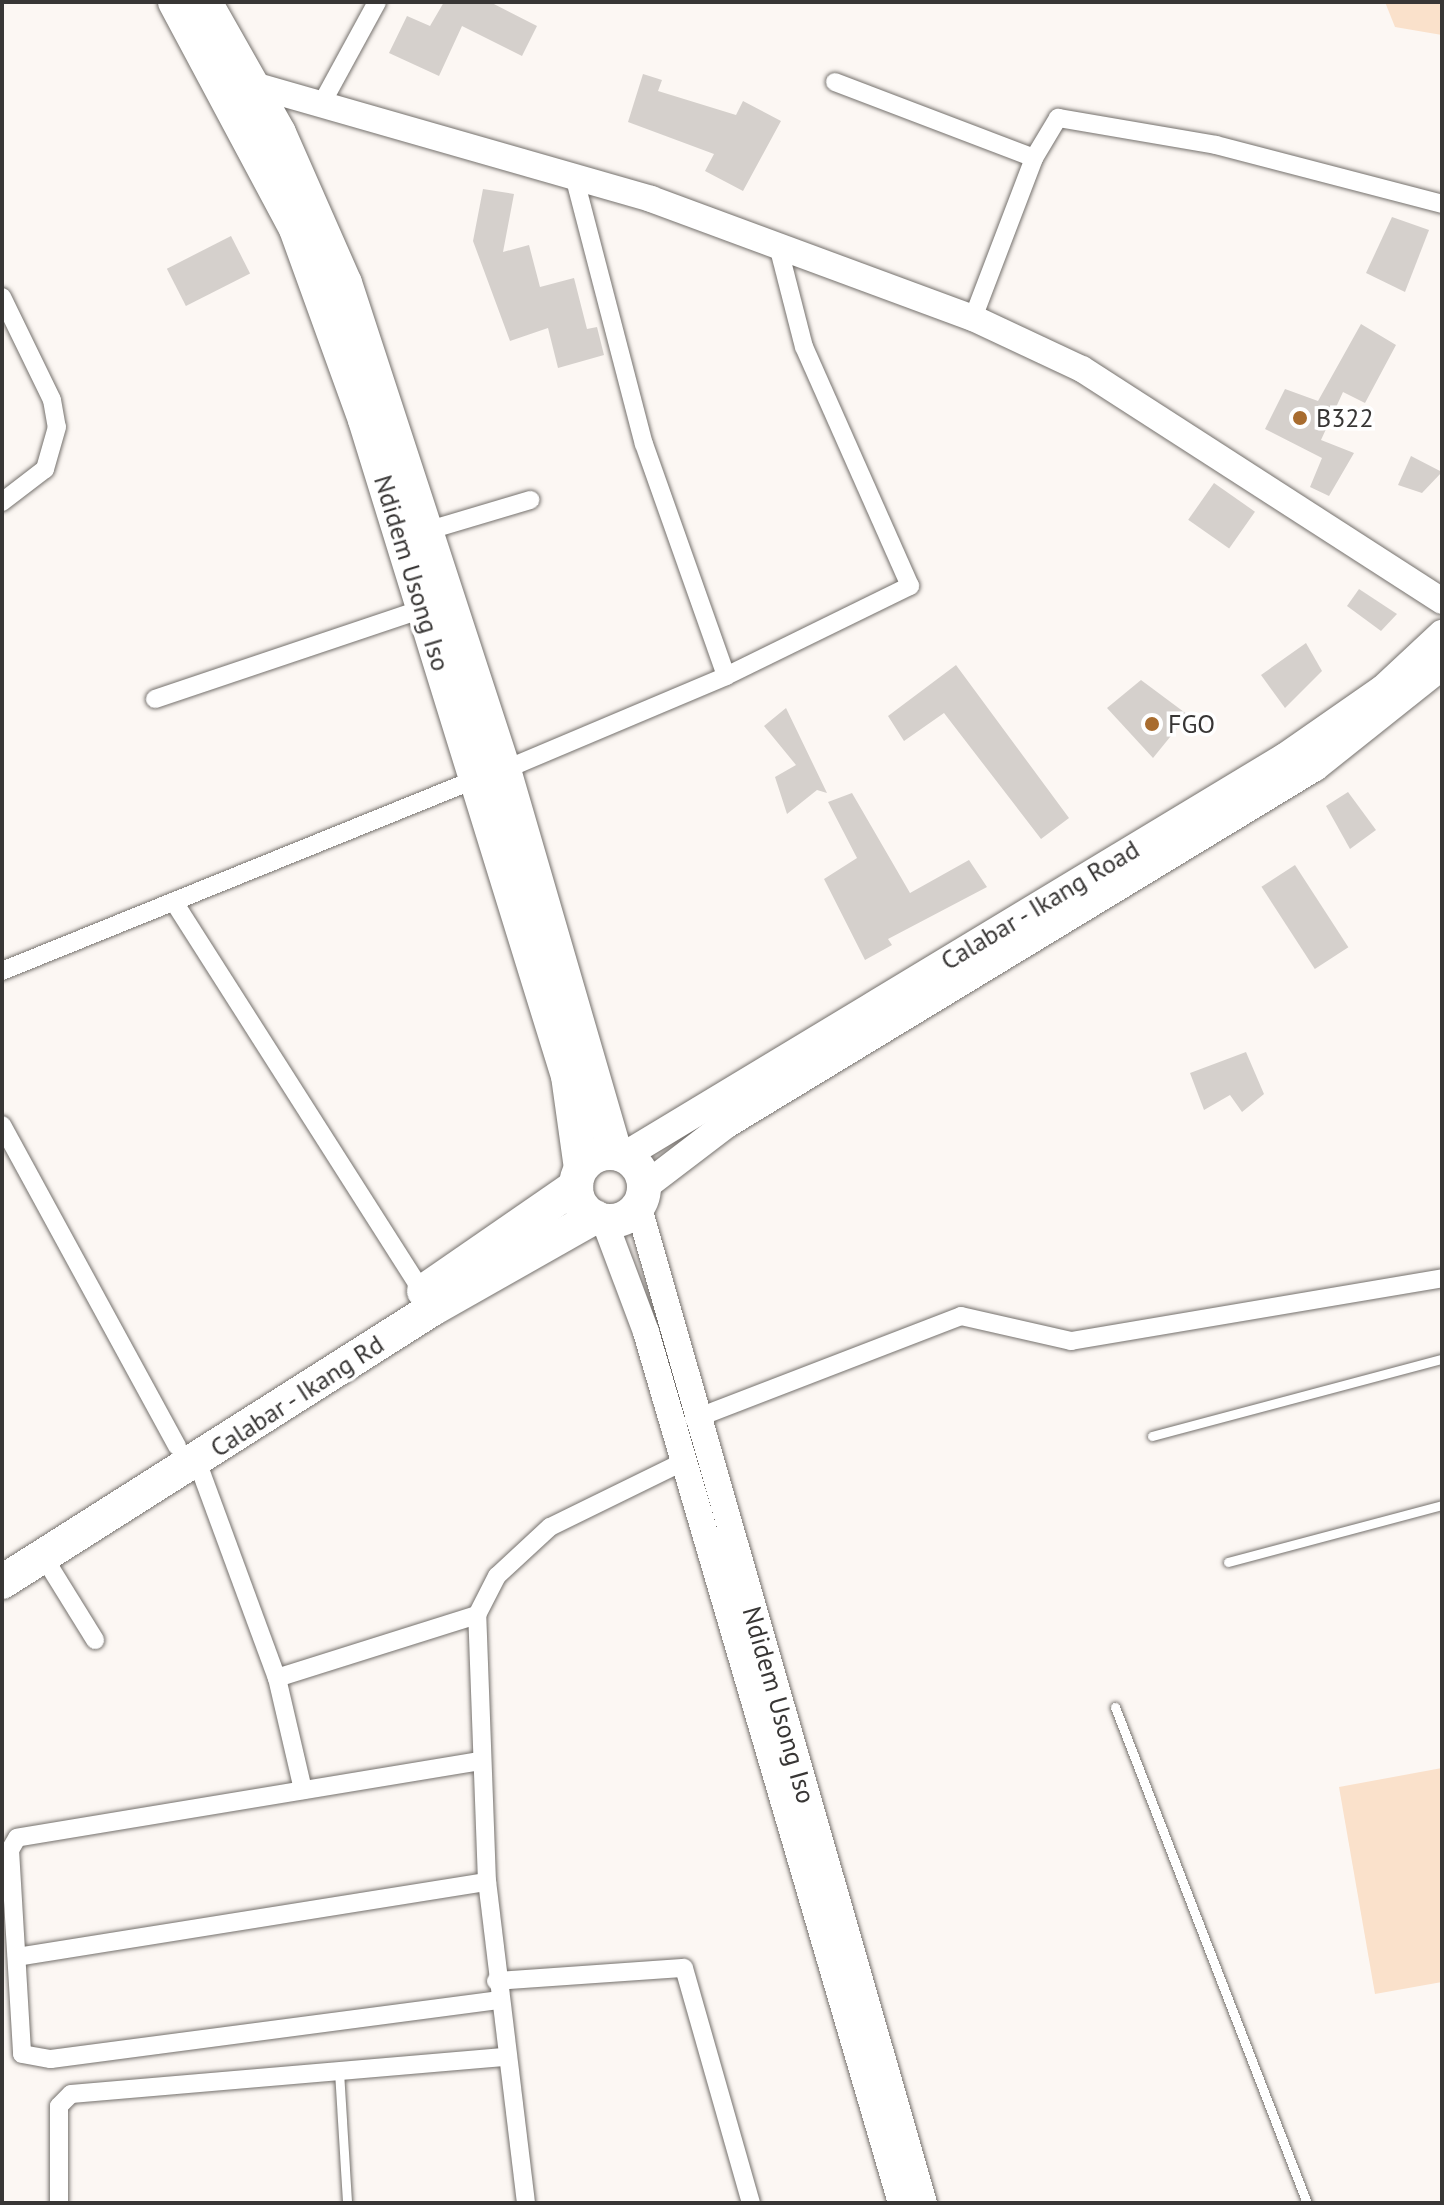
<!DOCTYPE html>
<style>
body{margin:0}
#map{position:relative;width:1444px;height:2205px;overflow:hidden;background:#fcf7f3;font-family:"PT Sans",sans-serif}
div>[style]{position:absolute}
.green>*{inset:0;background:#fae1cb}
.building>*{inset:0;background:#d5d0cc;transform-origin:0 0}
.roads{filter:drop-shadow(0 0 2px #75716d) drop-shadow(0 0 2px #75716d)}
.lane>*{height:9px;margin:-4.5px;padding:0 4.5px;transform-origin:4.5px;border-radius:4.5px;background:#fff}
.street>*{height:18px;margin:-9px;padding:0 9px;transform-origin:9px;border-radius:9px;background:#fff}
.secondary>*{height:26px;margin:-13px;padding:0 13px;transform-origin:13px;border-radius:13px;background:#fff}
.primary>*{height:28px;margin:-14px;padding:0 14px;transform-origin:14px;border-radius:14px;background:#fff}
.highway>*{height:34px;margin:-17px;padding:0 17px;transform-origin:17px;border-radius:17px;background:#fff}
.highway>.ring{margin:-17px;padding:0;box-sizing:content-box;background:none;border:34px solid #fff;border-radius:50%}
.dots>*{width:22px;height:22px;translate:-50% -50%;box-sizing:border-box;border:4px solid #fff;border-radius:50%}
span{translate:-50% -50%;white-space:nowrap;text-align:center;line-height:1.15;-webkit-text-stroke:7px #fff;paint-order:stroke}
.poi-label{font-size:26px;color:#383635}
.left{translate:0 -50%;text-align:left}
.street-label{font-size:26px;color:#383635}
.frame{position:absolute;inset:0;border:4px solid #383635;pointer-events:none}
</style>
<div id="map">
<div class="green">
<i style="clip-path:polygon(1385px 2px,1442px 2px,1442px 35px,1395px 27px)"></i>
<i style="clip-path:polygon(1442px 1768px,1442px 1982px,1375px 1994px,1339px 1787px)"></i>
</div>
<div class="building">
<i style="clip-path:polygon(444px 2px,490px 2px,537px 26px,522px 56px,462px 26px,439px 76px,389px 53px,407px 16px,430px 26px)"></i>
<i style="clip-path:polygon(643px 74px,662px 80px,658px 91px,736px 115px,743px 101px,781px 121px,743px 191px,705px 171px,714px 154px,628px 122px)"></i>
<i style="clip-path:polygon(483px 189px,514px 194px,503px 252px,529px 245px,540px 287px,574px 278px,587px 329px,597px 327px,604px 355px,558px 368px,548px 328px,510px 341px,473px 241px)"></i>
<i style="clip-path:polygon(1392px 217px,1429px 230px,1405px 292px,1366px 273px)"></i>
<i style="left:231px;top:236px;width:42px;height:72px;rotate:63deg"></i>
<i style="clip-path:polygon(1361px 324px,1396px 345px,1365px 403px,1343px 392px,1321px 440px,1354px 453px,1329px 496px,1310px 487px,1322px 458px,1265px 429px,1285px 389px,1318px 401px)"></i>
<i style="clip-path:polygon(1411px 456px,1442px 472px,1422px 493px,1398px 485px)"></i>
<i style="left:1214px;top:483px;width:50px;height:45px;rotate:35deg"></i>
<i style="clip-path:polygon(1359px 589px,1397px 614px,1381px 631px,1347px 606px)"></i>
<i style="clip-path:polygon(1306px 643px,1322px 671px,1285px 708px,1261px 675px)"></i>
<i style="clip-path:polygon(956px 665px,1069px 818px,1041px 839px,944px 713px,904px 741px,888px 716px)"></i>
<i style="clip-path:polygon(1141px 680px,1188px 715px,1153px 758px,1107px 708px)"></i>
<i style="clip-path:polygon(786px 708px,827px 793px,817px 790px,787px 814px,775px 777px,796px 765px,764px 726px)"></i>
<i style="clip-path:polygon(1348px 792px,1376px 830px,1350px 849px,1326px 806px)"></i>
<i style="clip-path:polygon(852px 793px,910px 893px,969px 860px,987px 887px,888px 939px,892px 945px,865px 960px,824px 879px,857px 858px,828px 802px)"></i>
<i style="left:1295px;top:865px;width:98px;height:40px;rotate:57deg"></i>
<i style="clip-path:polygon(1246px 1052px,1264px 1094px,1242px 1112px,1230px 1095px,1204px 1110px,1190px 1073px)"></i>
</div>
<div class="roads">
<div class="lane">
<i style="left:1152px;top:1436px;width:300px;rotate:-14.9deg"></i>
<i style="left:1228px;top:1562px;width:221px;rotate:-14.9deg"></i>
<i style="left:1115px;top:1707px;width:532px;rotate:68.84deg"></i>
<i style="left:339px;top:2071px;width:132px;rotate:86.5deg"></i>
</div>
<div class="street">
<i style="left:835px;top:82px;width:213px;rotate:20.9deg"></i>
<i style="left:322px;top:103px;width:115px;rotate:-61.4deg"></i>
<i style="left:574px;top:176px;width:277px;rotate:75.4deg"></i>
<i style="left:644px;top:444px;width:246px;rotate:70.5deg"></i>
<i style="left:2px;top:297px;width:114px;rotate:64.1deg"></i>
<i style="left:52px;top:400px;width:27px;rotate:80deg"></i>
<i style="left:57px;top:427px;width:44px;rotate:105.9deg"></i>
<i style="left:45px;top:469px;width:54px;rotate:142.5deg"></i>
<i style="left:973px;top:318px;width:171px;rotate:-69.1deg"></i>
<i style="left:1034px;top:158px;width:47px;rotate:-59deg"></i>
<i style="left:1058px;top:118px;width:160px;rotate:9.7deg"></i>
<i style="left:1216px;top:145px;width:234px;rotate:14.6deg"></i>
<i style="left:426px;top:531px;width:109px;rotate:-16.6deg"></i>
<i style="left:155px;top:699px;width:283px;rotate:-18.6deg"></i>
<i style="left:504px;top:770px;width:241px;rotate:-22.9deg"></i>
<i style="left:726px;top:676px;width:205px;rotate:-26.1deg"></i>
<i style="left:910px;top:586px;width:261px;rotate:-113.9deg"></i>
<i style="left:804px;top:347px;width:104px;rotate:-104.4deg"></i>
<i style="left:174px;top:902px;width:462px;rotate:57.5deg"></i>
<i style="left:2px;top:971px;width:511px;rotate:-22.05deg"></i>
<i style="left:2px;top:1125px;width:366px;rotate:61.4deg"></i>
<i style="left:694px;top:1419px;width:286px;rotate:-21.1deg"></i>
<i style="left:961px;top:1316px;width:113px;rotate:12.8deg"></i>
<i style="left:1071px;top:1341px;width:376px;rotate:-9.6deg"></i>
<i style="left:197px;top:1461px;width:231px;rotate:69.8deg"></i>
<i style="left:277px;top:1678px;width:115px;rotate:76.9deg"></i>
<i style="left:43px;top:1556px;width:99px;rotate:58.2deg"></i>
<i style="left:277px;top:1678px;width:210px;rotate:-17.5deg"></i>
<i style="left:480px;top:1761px;width:469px;rotate:170.6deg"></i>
<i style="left:17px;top:1838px;width:14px;rotate:120deg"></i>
<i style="left:10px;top:1850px;width:204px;rotate:86.6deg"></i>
<i style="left:22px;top:2054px;width:29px;rotate:10deg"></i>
<i style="left:51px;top:2059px;width:451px;rotate:-7.5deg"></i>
<i style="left:17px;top:1957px;width:476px;rotate:-9.1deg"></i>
<i style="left:496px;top:1981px;width:188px;rotate:-4deg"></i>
<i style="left:684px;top:1968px;width:244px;rotate:74.1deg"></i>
<i style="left:59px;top:2203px;width:97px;rotate:-90deg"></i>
<i style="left:59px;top:2106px;width:17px;rotate:-45deg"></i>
<i style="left:71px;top:2094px;width:437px;rotate:-4.9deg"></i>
<i style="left:526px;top:2203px;width:323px;rotate:-96.9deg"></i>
<i style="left:487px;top:1882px;width:267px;rotate:-92.1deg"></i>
<i style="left:477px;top:1615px;width:44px;rotate:-62.9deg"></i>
<i style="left:497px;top:1576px;width:72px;rotate:-42.8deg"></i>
<i style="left:550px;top:1527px;width:150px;rotate:-26.1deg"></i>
</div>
<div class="secondary">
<i style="left:240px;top:81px;width:428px;rotate:16deg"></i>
<i style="left:651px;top:199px;width:343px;rotate:20.3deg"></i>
<i style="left:973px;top:318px;width:120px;rotate:25.1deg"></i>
<i style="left:1082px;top:369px;width:428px;rotate:32.8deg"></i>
<i style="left:638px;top:1205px;width:1038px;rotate:74.01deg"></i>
<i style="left:604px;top:1220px;width:120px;rotate:69.4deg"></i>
<i style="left:646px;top:1332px;width:908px;rotate:73.68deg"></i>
</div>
<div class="primary">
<i style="left:624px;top:1156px;width:772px;rotate:-31.12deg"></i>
<i style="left:1285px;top:757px;width:119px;rotate:-34.8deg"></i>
<i style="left:1383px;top:689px;width:81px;rotate:-43deg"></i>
<i style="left:644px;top:1187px;width:102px;rotate:-37.4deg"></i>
<i style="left:725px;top:1125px;width:690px;rotate:-31.25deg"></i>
<i style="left:1315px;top:767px;width:162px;rotate:-38.5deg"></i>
</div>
<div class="highway">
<i style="left:175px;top:2px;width:257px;rotate:61.9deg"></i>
<i style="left:296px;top:229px;width:203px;rotate:70.1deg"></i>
<i style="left:365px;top:420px;width:687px;rotate:72.81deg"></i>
<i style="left:568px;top:1076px;width:93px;rotate:82deg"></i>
<i style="left:205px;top:2px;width:150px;rotate:60.5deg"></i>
<i style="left:279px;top:133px;width:164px;rotate:66.3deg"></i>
<i style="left:345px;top:283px;width:512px;rotate:71.92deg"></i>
<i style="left:504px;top:770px;width:399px;rotate:73.8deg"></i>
<i class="ring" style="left:576px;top:1153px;width:34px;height:34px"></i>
<i style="left:424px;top:1291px;width:185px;rotate:-34.6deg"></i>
<i style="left:2px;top:1582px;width:512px;rotate:-32.39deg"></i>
<i style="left:434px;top:1308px;width:185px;rotate:-29.5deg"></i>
</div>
</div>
<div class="dots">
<i style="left:1300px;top:418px;background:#a86c2f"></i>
<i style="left:1152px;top:724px;background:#a86c2f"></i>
</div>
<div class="poi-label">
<span class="left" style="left:1316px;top:418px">B322</span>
<span class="left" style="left:1168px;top:724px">FGO</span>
</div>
<div class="street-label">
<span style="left:412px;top:573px;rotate:73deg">Ndidem Usong Iso</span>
<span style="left:1040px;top:905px;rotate:-31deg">Calabar - Ikang Road</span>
<span style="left:297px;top:1396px;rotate:-33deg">Calabar - Ikang Rd</span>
<span style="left:779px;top:1705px;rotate:74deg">Ndidem Usong Iso</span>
</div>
<div class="frame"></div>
</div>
